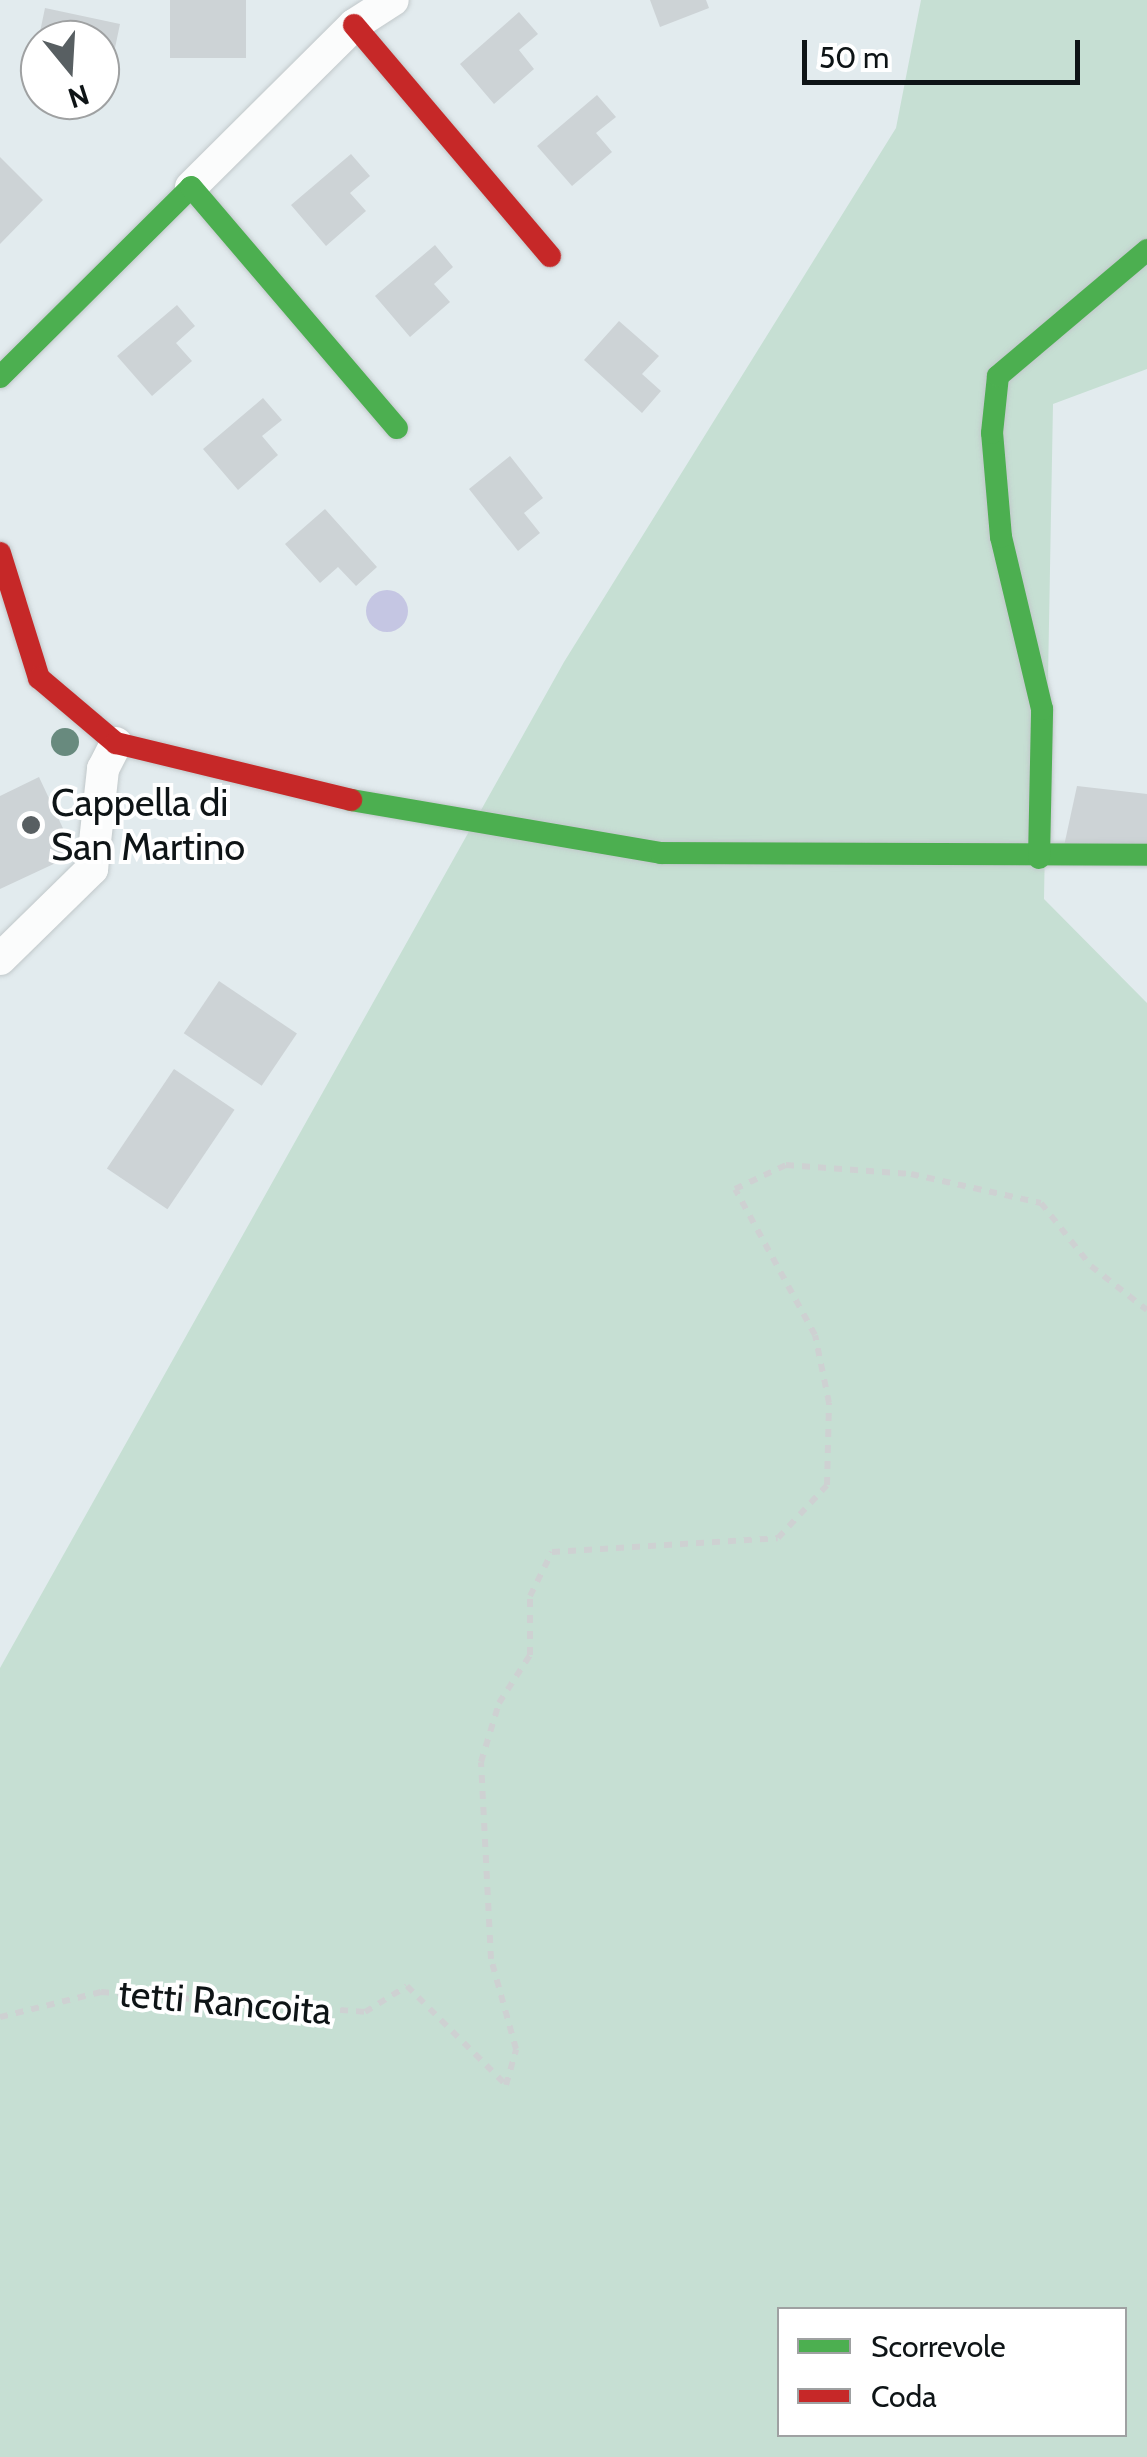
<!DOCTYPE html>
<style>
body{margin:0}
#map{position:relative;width:1147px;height:2457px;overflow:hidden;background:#e2ebee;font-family:Cabin,sans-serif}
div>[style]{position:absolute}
.green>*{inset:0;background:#c6dfd3}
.water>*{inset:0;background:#c5c6e3}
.round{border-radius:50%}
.building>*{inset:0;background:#cdd3d6;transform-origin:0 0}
.path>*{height:6px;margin-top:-3px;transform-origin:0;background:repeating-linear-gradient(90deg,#ced1d2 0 8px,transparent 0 16px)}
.roads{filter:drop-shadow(0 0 2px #c1c8ca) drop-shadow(0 0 2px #c1c8ca)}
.street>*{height:32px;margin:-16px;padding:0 16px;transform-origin:16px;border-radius:16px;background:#fbfcfc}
.fast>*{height:22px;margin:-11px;padding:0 11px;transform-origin:11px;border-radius:11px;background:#4caf50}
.jam>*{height:22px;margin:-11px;padding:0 11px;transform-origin:11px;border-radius:11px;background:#c62828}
.trees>*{width:28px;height:28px;margin:-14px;border-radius:50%;background:#688a7e}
.dots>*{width:28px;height:28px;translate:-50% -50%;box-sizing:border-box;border:5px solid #fff;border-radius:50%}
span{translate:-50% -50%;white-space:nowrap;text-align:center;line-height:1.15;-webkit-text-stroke:8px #fff;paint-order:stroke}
.poi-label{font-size:38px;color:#0e1416}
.left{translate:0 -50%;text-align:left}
.street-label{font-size:38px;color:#0e1416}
.legend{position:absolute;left:777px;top:2307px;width:350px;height:130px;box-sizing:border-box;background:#fff;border:2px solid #9fa1a2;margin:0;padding:12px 18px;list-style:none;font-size:30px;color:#0e1416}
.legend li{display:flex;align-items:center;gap:20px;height:50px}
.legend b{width:50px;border:2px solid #9fa1a2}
.north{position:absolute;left:20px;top:20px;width:100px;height:100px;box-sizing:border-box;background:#fff;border:2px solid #9fa1a2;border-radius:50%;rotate:162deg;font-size:28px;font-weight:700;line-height:40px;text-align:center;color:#0e1416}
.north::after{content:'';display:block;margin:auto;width:35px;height:45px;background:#585f62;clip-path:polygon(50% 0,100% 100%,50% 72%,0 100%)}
.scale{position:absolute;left:802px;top:40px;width:278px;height:45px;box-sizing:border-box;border:5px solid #0e1416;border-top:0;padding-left:12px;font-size:30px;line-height:35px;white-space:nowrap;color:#0e1416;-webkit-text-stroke:8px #fff;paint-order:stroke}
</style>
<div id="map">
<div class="green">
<i style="clip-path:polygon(evenodd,921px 0,1147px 0,1147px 369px,1053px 404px,1044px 899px,1147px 1003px,1147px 2457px,0 2457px,0 1668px,564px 662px,896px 128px,921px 0,780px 2310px,1124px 2310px,1124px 2434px,780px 2434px,780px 2310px)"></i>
</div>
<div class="water">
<i class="round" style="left:366px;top:590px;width:42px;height:42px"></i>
</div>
<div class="building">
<i style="left:170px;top:0;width:76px;height:58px"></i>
<i style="clip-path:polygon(650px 0,706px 0,709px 8px,660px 27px)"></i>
<i style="clip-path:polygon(45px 8px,120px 24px,106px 91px,100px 40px,40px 40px,40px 77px,31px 75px)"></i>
<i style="clip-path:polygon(519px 12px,538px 34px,519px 50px,534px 69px,494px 104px,460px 64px)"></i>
<i style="clip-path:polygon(597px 95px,616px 117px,596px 133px,612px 152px,572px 186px,537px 146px)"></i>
<i style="clip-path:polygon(351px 154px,370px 176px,350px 193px,366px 211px,326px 246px,291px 205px)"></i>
<i style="clip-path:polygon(0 157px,43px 200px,0 244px)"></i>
<i style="clip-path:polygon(435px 245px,453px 267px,434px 284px,450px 302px,410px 337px,375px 296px)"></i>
<i style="clip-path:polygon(177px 305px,195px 326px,176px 343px,192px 361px,152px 396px,117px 356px)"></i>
<i style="clip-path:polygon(619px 321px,659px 356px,642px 374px,661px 391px,642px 413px,584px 360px)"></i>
<i style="clip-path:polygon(263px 398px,282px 420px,262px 436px,278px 455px,238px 490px,203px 449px)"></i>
<i style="clip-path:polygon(510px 456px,543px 498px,524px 513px,540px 533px,518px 551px,469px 489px)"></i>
<i style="clip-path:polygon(325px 509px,377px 567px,356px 586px,338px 567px,320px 583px,285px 544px)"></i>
<i style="clip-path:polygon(39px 777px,75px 854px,0 889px,0 796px)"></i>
<i style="clip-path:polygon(1077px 786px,1147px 794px,1147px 844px,1064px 846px)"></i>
<i style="left:219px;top:981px;width:94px;height:63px;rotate:34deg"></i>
<i style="left:174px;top:1069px;width:73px;height:120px;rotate:34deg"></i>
</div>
<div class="path">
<i style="left:0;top:2017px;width:104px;rotate:-13.9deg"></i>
<i style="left:101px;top:1992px;width:265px;rotate:4.3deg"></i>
<i style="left:365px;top:2012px;width:49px;rotate:-31.8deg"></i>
<i style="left:407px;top:1986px;width:140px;rotate:45deg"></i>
<i style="left:506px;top:2085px;width:37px;rotate:-74deg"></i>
<i style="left:516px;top:2049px;width:93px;rotate:-105.5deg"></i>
<i style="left:491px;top:1959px;width:197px;rotate:-92.9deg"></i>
<i style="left:481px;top:1762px;width:62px;rotate:-73deg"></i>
<i style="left:499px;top:1703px;width:57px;rotate:-57.1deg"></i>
<i style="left:530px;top:1655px;width:59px;rotate:-90deg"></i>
<i style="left:530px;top:1596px;width:49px;rotate:-63.4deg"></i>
<i style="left:552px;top:1552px;width:226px;rotate:-3.5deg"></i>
<i style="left:778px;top:1538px;width:72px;rotate:-47.2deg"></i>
<i style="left:827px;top:1485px;width:82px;rotate:-88.6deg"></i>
<i style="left:829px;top:1403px;width:69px;rotate:-101.6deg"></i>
<i style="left:815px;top:1335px;width:166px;rotate:-118.7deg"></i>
<i style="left:735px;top:1189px;width:56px;rotate:-25.2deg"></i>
<i style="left:786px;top:1165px;width:125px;rotate:4.1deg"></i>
<i style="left:911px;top:1174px;width:133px;rotate:12.6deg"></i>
<i style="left:1041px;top:1203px;width:80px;rotate:51.6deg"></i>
<i style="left:1091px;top:1266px;width:71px;rotate:38.2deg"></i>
</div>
<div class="roads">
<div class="street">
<i style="left:191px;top:187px;width:230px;rotate:-44.8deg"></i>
<i style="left:354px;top:25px;width:46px;rotate:-32.7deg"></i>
<i style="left:0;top:959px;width:129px;rotate:-44.4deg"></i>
<i style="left:92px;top:869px;width:101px;rotate:-83.7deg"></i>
<i style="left:103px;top:769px;width:29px;rotate:-63deg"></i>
</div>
<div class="fast">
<i style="left:0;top:377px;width:269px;rotate:-44.8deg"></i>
<i style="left:191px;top:187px;width:317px;rotate:49.5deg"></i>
<i style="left:351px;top:800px;width:314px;rotate:9.7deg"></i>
<i style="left:661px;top:853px;width:486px;rotate:0.2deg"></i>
<i style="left:1039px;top:858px;width:149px;rotate:-88.8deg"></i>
<i style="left:1042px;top:709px;width:177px;rotate:-103.4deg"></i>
<i style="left:1001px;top:537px;width:104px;rotate:-94.9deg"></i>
<i style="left:992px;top:433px;width:57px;rotate:-84deg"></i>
<i style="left:998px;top:376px;width:195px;rotate:-40.2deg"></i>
</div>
<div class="jam">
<i style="left:354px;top:25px;width:303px;rotate:49.7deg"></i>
<i style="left:0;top:553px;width:131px;rotate:72.7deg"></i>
<i style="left:39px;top:678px;width:101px;rotate:40.2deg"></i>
<i style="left:116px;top:743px;width:242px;rotate:13.6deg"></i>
</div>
</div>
<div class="trees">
<i style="left:65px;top:742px"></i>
</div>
<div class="dots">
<i style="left:31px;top:825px;background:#585f62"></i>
</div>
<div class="poi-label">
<span class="left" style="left:51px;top:825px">Cappella di<br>San Martino</span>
</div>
<div class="street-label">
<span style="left:225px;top:2002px;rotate:5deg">tetti Rancoita</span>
</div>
<ul class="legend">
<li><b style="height:12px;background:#4caf50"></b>Scorrevole</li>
<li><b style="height:12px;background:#c62828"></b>Coda</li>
</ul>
<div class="north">N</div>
<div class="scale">50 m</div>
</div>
